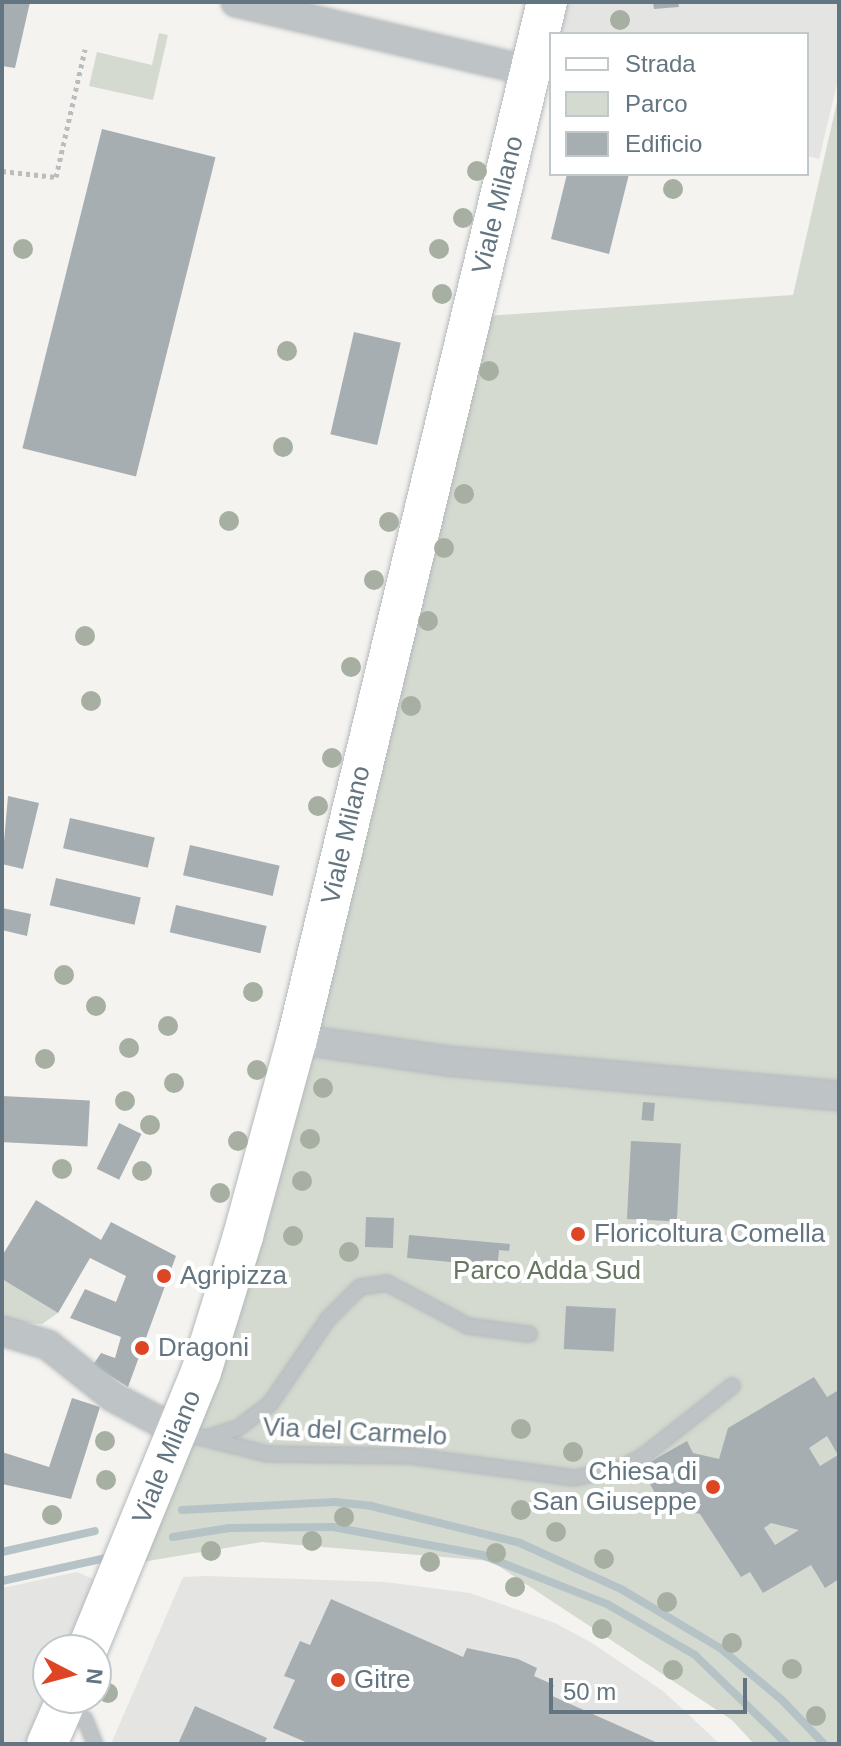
<!DOCTYPE html>
<style>
body{margin:0}
#map{position:relative;width:841px;height:1746px;overflow:hidden;background:#f4f3ef;font-family:Helvetica,sans-serif}
div>[style]{position:absolute}
.built>*{inset:0;background:#e4e5e3}
.green>*{inset:0;background:#d5dad0}
.stream>*{height:8px;margin:-4px;padding:0 4px;transform-origin:4px;border-radius:4px;background:#b6c3c6}
.building>*{inset:0;background:#a6aeb2;transform-origin:0 0}
.path>*{height:5px;margin-top:-2.5px;transform-origin:0;background:repeating-linear-gradient(90deg,#babcbe 0 4px,transparent 0 8px)}
.roads{filter:drop-shadow(0 0 2px #b3b8bc) drop-shadow(0 0 2px #b3b8bc)}
.lane>*{height:14px;margin:-7px;padding:0 7px;transform-origin:7px;border-radius:7px;background:#bec3c5}
.street>*{height:28px;margin:-14px;padding:0 14px;transform-origin:14px;border-radius:14px;background:#bec3c5}
.secondary>*{height:40px;margin:-20px;padding:0 20px;transform-origin:20px;border-radius:20px;background:#fff}
.trees>*{width:20px;height:20px;margin:-10px;border-radius:50%;background:#a6afa1}
.dots>*{width:22px;height:22px;translate:-50% -50%;box-sizing:border-box;border:4px solid #fff;border-radius:50%}
span{translate:-50% -50%;white-space:nowrap;text-align:center;line-height:1.15;-webkit-text-stroke:8px #fff;paint-order:stroke}
.street-label{font-size:26px;color:#637580}
.poi-label{font-size:26px;color:#637580}
.left{translate:0 -50%;text-align:left}
.right{translate:-100% -50%;text-align:right}
.park-label{font-size:26px;color:#677762}
.frame{position:absolute;inset:0;border:4px solid #637580;pointer-events:none}
.legend{position:absolute;left:549px;top:32px;width:260px;height:144px;box-sizing:border-box;background:#fff;border:2px solid #c1c8cc;margin:0;padding:10px 14px;list-style:none;font-size:24px;color:#637580}
.legend li{display:flex;align-items:center;gap:16px;height:40px}
.legend b{width:40px;border:2px solid #c1c8cc}
.north{position:absolute;left:32px;top:1634px;width:80px;height:80px;box-sizing:border-box;background:#fff;border:2px solid #c1c8cc;border-radius:50%;rotate:96deg;font-size:22px;font-weight:700;line-height:32px;text-align:center;color:#637580}
.north::after{content:'';display:block;margin:auto;width:28px;height:36px;background:#de4525;clip-path:polygon(50% 0,100% 100%,50% 72%,0 100%)}
.scale{position:absolute;left:549px;top:1678px;width:198px;height:36px;box-sizing:border-box;border:4px solid #637580;border-top:0;padding-left:10px;font-size:24px;line-height:28px;white-space:nowrap;color:#637580;-webkit-text-stroke:6px #fff;paint-order:stroke}
</style>
<div id="map">
<div class="built">
<i style="clip-path:polygon(561px 2px,839px 2px,839px 76px,819px 159px,807px 156px,807px 34px,553px 34px)"></i>
<i style="clip-path:polygon(77px 1572px,111px 1587px,84px 1650px,48px 1650px,43px 1744px,2px 1744px,2px 1588px)"></i>
<i style="clip-path:polygon(207px 1576px,385px 1582px,470px 1593px,555px 1623px,592px 1643px,663px 1691px,720px 1744px,111px 1744px,183px 1577px)"></i>
</div>
<div class="green">
<i style="clip-path:polygon(159px 33px,168px 35px,153px 100px,89px 86px,97px 52px,152px 65px)"></i>
<i style="clip-path:polygon(839px 93px,839px 1744px,754px 1744px,732px 1720px,491px 1561px,262px 1542px,136px 1563px,486px 316px,793px 295px)"></i>
<i style="clip-path:polygon(2px 1279px,58px 1313px,42px 1324px,2px 1321px)"></i>
</div>
<div class="stream">
<i style="left:182px;top:1510px;width:153px;rotate:-3deg"></i>
<i style="left:335px;top:1502px;width:36px;rotate:6deg"></i>
<i style="left:371px;top:1506px;width:154px;rotate:13.9deg"></i>
<i style="left:520px;top:1543px;width:111px;rotate:24.5deg"></i>
<i style="left:621px;top:1589px;width:115px;rotate:30.8deg"></i>
<i style="left:720px;top:1648px;width:81px;rotate:40deg"></i>
<i style="left:782px;top:1700px;width:61px;rotate:46.3deg"></i>
<i style="left:173px;top:1537px;width:57px;rotate:-9.1deg"></i>
<i style="left:229px;top:1528px;width:104px;rotate:-0.6deg"></i>
<i style="left:333px;top:1527px;width:152px;rotate:10.6deg"></i>
<i style="left:482px;top:1555px;width:134px;rotate:21.4deg"></i>
<i style="left:607px;top:1604px;width:102px;rotate:30.1deg"></i>
<i style="left:695px;top:1655px;width:128px;rotate:44.1deg"></i>
<i style="left:2px;top:1552px;width:95px;rotate:-12.7deg"></i>
<i style="left:2px;top:1581px;width:107px;rotate:-12.5deg"></i>
</div>
<div class="building">
<i style="clip-path:polygon(2px 2px,30px 2px,15px 68px,2px 66px)"></i>
<i style="clip-path:polygon(653px 2px,678px 2px,679px 7px,654px 9px)"></i>
<i style="left:102px;top:129px;width:117px;height:329px;rotate:14deg"></i>
<i style="clip-path:polygon(567px 174px,629px 174px,609px 254px,551px 239px)"></i>
<i style="left:354px;top:332px;width:48px;height:105px;rotate:13deg"></i>
<i style="clip-path:polygon(8px 796px,39px 803px,23px 869px,2px 864px)"></i>
<i style="left:70px;top:818px;width:87px;height:31px;rotate:13deg"></i>
<i style="left:190px;top:845px;width:92px;height:31px;rotate:13deg"></i>
<i style="left:56px;top:878px;width:87px;height:28px;rotate:13deg"></i>
<i style="left:176px;top:905px;width:93px;height:28px;rotate:13deg"></i>
<i style="clip-path:polygon(2px 908px,31px 914px,27px 936px,2px 930px)"></i>
<i style="left:2px;top:1096px;width:88px;height:46px;rotate:3deg"></i>
<i style="left:643px;top:1102px;width:12px;height:18px;rotate:5deg"></i>
<i style="left:119px;top:1123px;width:25px;height:51px;rotate:26deg"></i>
<i style="left:631px;top:1141px;width:50px;height:78px;rotate:3deg"></i>
<i style="clip-path:polygon(36px 1200px,101px 1240px,111px 1222px,176px 1256px,128px 1387px,93px 1365px,101px 1353px,115px 1358px,121px 1337px,70px 1318px,85px 1289px,116px 1302px,126px 1276px,90px 1258px,58px 1313px,2px 1279px,2px 1256px)"></i>
<i style="left:366px;top:1217px;width:28px;height:30px;rotate:2deg"></i>
<i style="clip-path:polygon(409px 1235px,510px 1244px,509px 1251px,499px 1250px,498px 1261px,484px 1260px,483px 1265px,407px 1258px)"></i>
<i style="left:566px;top:1306px;width:50px;height:43px;rotate:3deg"></i>
<i style="clip-path:polygon(evenodd,814px 1377px,827px 1397px,839px 1390px,839px 1579px,825px 1588px,811px 1565px,763px 1593px,750px 1572px,741px 1577px,700px 1514px,677px 1508px,666px 1514px,641px 1467px,687px 1441px,693px 1453px,719px 1459px,728px 1428px,814px 1377px,827px 1436px,838px 1455px,820px 1466px,809px 1448px,827px 1436px,814px 1377px,771px 1523px,799px 1530px,775px 1545px,764px 1528px,771px 1523px)"></i>
<i style="clip-path:polygon(72px 1398px,100px 1407px,71px 1499px,2px 1484px,2px 1452px,49px 1467px)"></i>
<i style="clip-path:polygon(331px 1599px,463px 1657px,467px 1648px,518px 1659px,537px 1668px,534px 1676px,554px 1685px,550px 1695px,660px 1744px,310px 1744px,273px 1728px,295px 1680px,284px 1676px,300px 1641px,310px 1645px)"></i>
<i style="clip-path:polygon(195px 1706px,267px 1738px,264px 1744px,178px 1744px)"></i>
</div>
<div class="path">
<i style="left:2px;top:171px;width:54px;rotate:6.3deg"></i>
<i style="left:56px;top:177px;width:131px;rotate:-77.2deg"></i>
</div>
<div class="roads">
<div class="lane">
<i style="left:179px;top:1432px;width:92px;rotate:13.9deg"></i>
<i style="left:268px;top:1454px;width:142px;rotate:0.8deg"></i>
<i style="left:410px;top:1456px;width:166px;rotate:7.6deg"></i>
<i style="left:575px;top:1478px;width:48px;rotate:-12deg"></i>
<i style="left:622px;top:1468px;width:28px;rotate:-30deg"></i>
<i style="left:646px;top:1454px;width:110px;rotate:-38.3deg"></i>
<i style="left:207px;top:1438px;width:33px;rotate:-18deg"></i>
<i style="left:238px;top:1428px;width:40px;rotate:-37deg"></i>
<i style="left:270px;top:1404px;width:103px;rotate:-55.7deg"></i>
<i style="left:328px;top:1319px;width:45px;rotate:-45deg"></i>
<i style="left:360px;top:1287px;width:27px;rotate:-8deg"></i>
<i style="left:387px;top:1283px;width:92px;rotate:28deg"></i>
<i style="left:468px;top:1326px;width:62px;rotate:7.5deg"></i>
<i style="left:64px;top:1707px;width:24px;rotate:30deg"></i>
<i style="left:85px;top:1719px;width:27px;rotate:68deg"></i>
</div>
<div class="street">
<i style="left:236px;top:2px;width:302px;rotate:13.2deg"></i>
<i style="left:297px;top:1039px;width:153px;rotate:8.3deg"></i>
<i style="left:448px;top:1061px;width:393px;rotate:5.1deg"></i>
<i style="left:2px;top:1331px;width:48px;rotate:16.9deg"></i>
<i style="left:48px;top:1345px;width:83px;rotate:38.7deg"></i>
<i style="left:113px;top:1397px;width:75px;rotate:27.9deg"></i>
</div>
<div class="secondary">
<i style="left:87px;top:1650px;width:300px;rotate:-67.7deg"></i>
<i style="left:201px;top:1372px;width:142px;rotate:-72.8deg"></i>
<i style="left:243px;top:1236px;width:204px;rotate:-74.7deg"></i>
<i style="left:297px;top:1039px;width:1067px;rotate:-76.45deg"></i>
<i style="left:47px;top:1744px;width:50px;rotate:-66.5deg"></i>
</div>
</div>
<div class="trees">
<i style="left:620px;top:20px"></i>
<i style="left:477px;top:171px"></i>
<i style="left:673px;top:189px"></i>
<i style="left:463px;top:218px"></i>
<i style="left:23px;top:249px"></i>
<i style="left:439px;top:249px"></i>
<i style="left:442px;top:294px"></i>
<i style="left:287px;top:351px"></i>
<i style="left:489px;top:371px"></i>
<i style="left:283px;top:447px"></i>
<i style="left:464px;top:494px"></i>
<i style="left:229px;top:521px"></i>
<i style="left:389px;top:522px"></i>
<i style="left:444px;top:548px"></i>
<i style="left:374px;top:580px"></i>
<i style="left:428px;top:621px"></i>
<i style="left:85px;top:636px"></i>
<i style="left:351px;top:667px"></i>
<i style="left:91px;top:701px"></i>
<i style="left:411px;top:706px"></i>
<i style="left:332px;top:758px"></i>
<i style="left:318px;top:806px"></i>
<i style="left:64px;top:975px"></i>
<i style="left:253px;top:992px"></i>
<i style="left:96px;top:1006px"></i>
<i style="left:168px;top:1026px"></i>
<i style="left:129px;top:1048px"></i>
<i style="left:45px;top:1059px"></i>
<i style="left:257px;top:1070px"></i>
<i style="left:174px;top:1083px"></i>
<i style="left:323px;top:1088px"></i>
<i style="left:125px;top:1101px"></i>
<i style="left:150px;top:1125px"></i>
<i style="left:310px;top:1139px"></i>
<i style="left:238px;top:1141px"></i>
<i style="left:62px;top:1169px"></i>
<i style="left:142px;top:1171px"></i>
<i style="left:302px;top:1181px"></i>
<i style="left:220px;top:1193px"></i>
<i style="left:293px;top:1236px"></i>
<i style="left:349px;top:1252px"></i>
<i style="left:521px;top:1429px"></i>
<i style="left:105px;top:1441px"></i>
<i style="left:573px;top:1452px"></i>
<i style="left:106px;top:1480px"></i>
<i style="left:521px;top:1510px"></i>
<i style="left:52px;top:1515px"></i>
<i style="left:344px;top:1517px"></i>
<i style="left:556px;top:1532px"></i>
<i style="left:312px;top:1541px"></i>
<i style="left:211px;top:1551px"></i>
<i style="left:496px;top:1553px"></i>
<i style="left:604px;top:1559px"></i>
<i style="left:430px;top:1562px"></i>
<i style="left:515px;top:1587px"></i>
<i style="left:667px;top:1602px"></i>
<i style="left:602px;top:1629px"></i>
<i style="left:732px;top:1643px"></i>
<i style="left:792px;top:1669px"></i>
<i style="left:673px;top:1670px"></i>
<i style="left:108px;top:1693px"></i>
<i style="left:816px;top:1716px"></i>
</div>
<div class="dots">
<i style="left:578px;top:1234px;background:#de4525"></i>
<i style="left:164px;top:1276px;background:#de4525"></i>
<i style="left:142px;top:1348px;background:#de4525"></i>
<i style="left:713px;top:1487px;background:#de4525"></i>
<i style="left:338px;top:1680px;background:#de4525"></i>
</div>
<div class="street-label">
<span style="left:498px;top:205px;rotate:-76deg">Viale Milano</span>
<span style="left:346px;top:835px;rotate:-77deg">Viale Milano</span>
<span style="left:355px;top:1432px;rotate:3deg">Via del Carmelo</span>
<span style="left:167px;top:1457px;rotate:-68deg">Viale Milano</span>
</div>
<div class="poi-label">
<span class="left" style="left:594px;top:1234px">Floricoltura Comella</span>
<span class="left" style="left:180px;top:1276px">Agripizza</span>
<span class="left" style="left:158px;top:1348px">Dragoni</span>
<span class="right" style="left:697px;top:1487px">Chiesa di<br>San Giuseppe</span>
<span class="left" style="left:354px;top:1680px">Gitre</span>
</div>
<div class="park-label">
<span style="left:547px;top:1271px">Parco Adda Sud</span>
</div>
<div class="frame"></div>
<ul class="legend">
<li><b style="height:10px;background:#fff"></b>Strada</li>
<li><b style="height:22px;background:#d5dad0"></b>Parco</li>
<li><b style="height:22px;background:#a6aeb2"></b>Edificio</li>
</ul>
<div class="north">N</div>
<div class="scale">50 m</div>
</div>
